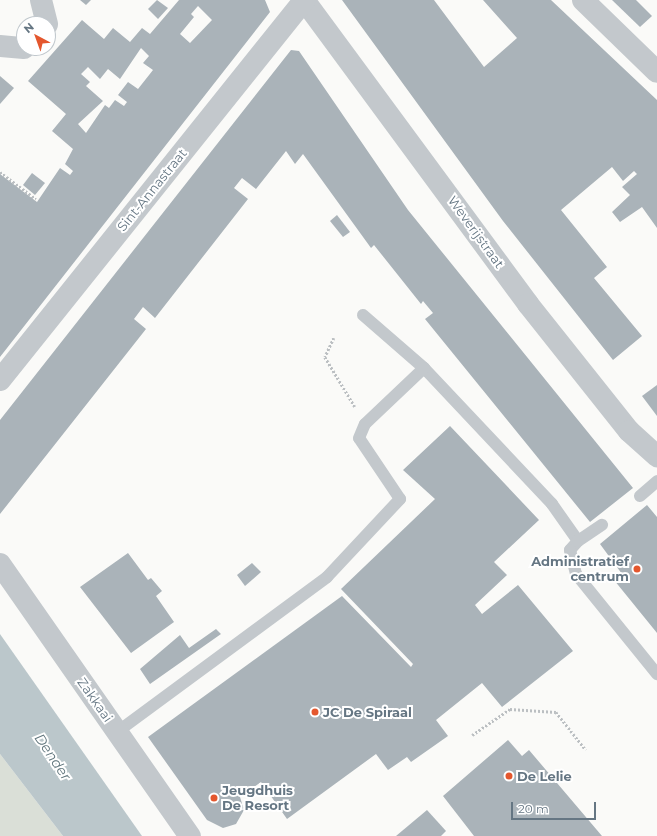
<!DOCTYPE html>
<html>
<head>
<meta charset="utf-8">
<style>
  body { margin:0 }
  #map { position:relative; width:657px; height:836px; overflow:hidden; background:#fafaf8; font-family:Montserrat,sans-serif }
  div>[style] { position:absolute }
  .green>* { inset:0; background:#dadfd7 }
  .water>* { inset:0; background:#bbc7cb }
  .building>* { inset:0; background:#aab3b9 }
  .path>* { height:2.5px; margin-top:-1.25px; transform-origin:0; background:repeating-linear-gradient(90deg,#bbbfc2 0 2px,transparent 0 4px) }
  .service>* { height:12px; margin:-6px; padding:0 6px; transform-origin:6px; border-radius:6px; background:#c3c8cc }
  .minor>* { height:22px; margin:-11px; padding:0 11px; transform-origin:11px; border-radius:11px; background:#c3c8cc }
  .dots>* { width:11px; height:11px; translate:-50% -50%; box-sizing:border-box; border:2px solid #fff; border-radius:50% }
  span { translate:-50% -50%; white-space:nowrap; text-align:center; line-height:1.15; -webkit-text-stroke:4px #fff; paint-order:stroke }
  .street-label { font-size:13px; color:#657683 }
  .poi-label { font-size:13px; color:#657683; font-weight:700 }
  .right { translate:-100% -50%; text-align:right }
  .left { translate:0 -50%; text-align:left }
  .water-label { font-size:14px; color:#60757c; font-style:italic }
  .north { position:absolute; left:16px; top:16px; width:40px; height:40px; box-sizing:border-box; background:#fff; border:1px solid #c1c8cd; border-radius:50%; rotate:319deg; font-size:11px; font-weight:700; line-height:16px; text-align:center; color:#657683 }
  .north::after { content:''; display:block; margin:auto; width:14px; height:18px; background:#e4572e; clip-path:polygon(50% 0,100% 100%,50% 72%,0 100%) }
  .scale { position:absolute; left:511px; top:802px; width:85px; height:18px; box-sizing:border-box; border:2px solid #657683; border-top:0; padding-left:5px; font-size:12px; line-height:14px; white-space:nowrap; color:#657683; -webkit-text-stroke:3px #fff; paint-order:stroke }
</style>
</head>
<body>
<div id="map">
  <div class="green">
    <div style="clip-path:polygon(0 754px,63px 836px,0 836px)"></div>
  </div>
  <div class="water">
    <div style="clip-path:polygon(0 634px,142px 836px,63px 836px,0 754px)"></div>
  </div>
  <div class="building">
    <div style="clip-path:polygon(80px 0,91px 0,86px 5px)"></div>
    <div style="clip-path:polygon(157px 0,168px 8px,158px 19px,148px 9px)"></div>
    <div style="clip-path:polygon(evenodd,179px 0,265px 0,270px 12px,0 357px,0 174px,37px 202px,60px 168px,70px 175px,73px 171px,65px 164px,73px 149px,52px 131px,66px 114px,28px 81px,82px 20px,104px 39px,113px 28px,130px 42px,142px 28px,150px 34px,179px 0,198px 6px,212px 20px,190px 43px,180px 34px,194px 17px,191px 14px,198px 6px,179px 0,141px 48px,149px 56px,143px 63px,153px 70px,138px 89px,128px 82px,118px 95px,127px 102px,124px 106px,115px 100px,109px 108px,105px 105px,86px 133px,78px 124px,103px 101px,86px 86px,90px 82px,81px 74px,88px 67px,100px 79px,108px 69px,120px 79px,141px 48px)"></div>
    <div style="clip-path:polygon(342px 0,434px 0,484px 67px,517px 38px,483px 0,551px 0,657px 100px,657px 228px,642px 207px,620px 222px,612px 212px,630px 195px,622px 187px,637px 174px,634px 171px,623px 181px,612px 167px,561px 210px,607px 267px,594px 278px,642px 336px,613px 360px,503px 221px)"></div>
    <div style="clip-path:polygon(612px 0,636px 0,652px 16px,640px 27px)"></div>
    <div style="clip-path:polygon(291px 50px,299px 51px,408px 210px,633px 488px,590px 522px,425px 319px,433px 313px,423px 301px,421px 304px,374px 245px,371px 248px,303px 154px,295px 164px,286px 151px,256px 189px,242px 178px,234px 188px,248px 199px,155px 318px,143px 307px,134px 319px,146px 329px,0 514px,0 420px)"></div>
    <div style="clip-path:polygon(0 76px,14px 88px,0 104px)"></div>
    <div style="clip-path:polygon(32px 173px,45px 183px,35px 195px,23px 185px)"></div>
    <div style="clip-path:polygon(337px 215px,350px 232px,343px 237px,330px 221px)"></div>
    <div style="clip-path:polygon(657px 385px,657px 416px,642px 396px)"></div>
    <div style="clip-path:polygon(450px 426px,539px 520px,494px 562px,507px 575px,475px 605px,482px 614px,518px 585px,573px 651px,502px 707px,482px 683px,436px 720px,448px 736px,411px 762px,407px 757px,388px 770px,376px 754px,287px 819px,261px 782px,240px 797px,244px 810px,236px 824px,223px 828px,207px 820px,148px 737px,342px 596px,411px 667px,413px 664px,341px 589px,435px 499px,403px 470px)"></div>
    <div style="clip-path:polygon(647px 505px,657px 517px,657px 633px,614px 580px,622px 574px,600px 544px)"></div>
    <div style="clip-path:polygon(128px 553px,148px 580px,151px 578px,162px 591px,156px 596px,174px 622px,131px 653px,80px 587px)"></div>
    <div style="clip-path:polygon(252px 563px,261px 572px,245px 586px,237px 575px)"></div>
    <div style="clip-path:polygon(216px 629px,221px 634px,150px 684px,140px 669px,180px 635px,189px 648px)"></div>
    <div style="clip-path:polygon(508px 740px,522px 756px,529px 750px,602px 836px,474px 836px,443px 796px)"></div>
    <div style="clip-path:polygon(427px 810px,446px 831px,441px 836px,396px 836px)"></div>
  </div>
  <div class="path">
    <div style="left:0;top:172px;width:45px;rotate:36.9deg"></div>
    <div style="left:334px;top:338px;width:21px;rotate:115deg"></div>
    <div style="left:325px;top:357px;width:58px;rotate:59deg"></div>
    <div style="left:472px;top:735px;width:46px;rotate:-34.4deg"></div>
    <div style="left:510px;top:709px;width:46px;rotate:3.7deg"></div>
    <div style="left:556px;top:712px;width:48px;rotate:51.7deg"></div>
  </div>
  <div class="service">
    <div style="left:363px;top:315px;width:81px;rotate:41deg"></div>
    <div style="left:424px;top:368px;width:187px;rotate:46.7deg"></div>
    <div style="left:552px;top:504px;width:45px;rotate:54.9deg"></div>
    <div style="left:578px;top:541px;width:12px;rotate:132deg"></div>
    <div style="left:570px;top:550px;width:25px;rotate:76deg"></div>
    <div style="left:576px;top:574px;width:129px;rotate:51deg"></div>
    <div style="left:640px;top:496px;width:23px;rotate:-41deg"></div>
    <div style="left:578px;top:541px;width:29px;rotate:-34deg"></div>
    <div style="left:117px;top:732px;width:261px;rotate:-36.4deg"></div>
    <div style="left:327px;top:577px;width:107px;rotate:-46.9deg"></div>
    <div style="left:400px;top:499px;width:73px;rotate:-123.9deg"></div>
    <div style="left:359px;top:438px;width:15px;rotate:-67deg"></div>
    <div style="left:365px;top:424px;width:81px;rotate:-43.5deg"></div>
  </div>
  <div class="minor">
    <div style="left:41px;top:0;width:25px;rotate:76deg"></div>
    <div style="left:304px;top:0;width:378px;rotate:53.6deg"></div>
    <div style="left:528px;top:304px;width:162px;rotate:51.5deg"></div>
    <div style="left:629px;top:431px;width:38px;rotate:42deg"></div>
    <div style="left:583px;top:0;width:103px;rotate:44.2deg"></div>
    <div style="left:0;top:46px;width:24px;rotate:5deg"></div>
    <div style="left:0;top:380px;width:487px;rotate:-51.3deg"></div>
    <div style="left:0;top:564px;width:332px;rotate:55.1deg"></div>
  </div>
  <div class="dots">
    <div style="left:637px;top:569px;background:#e4572e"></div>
    <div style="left:315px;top:712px;background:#e4572e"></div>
    <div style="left:509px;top:776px;background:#e4572e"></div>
    <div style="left:214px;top:798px;background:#e4572e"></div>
  </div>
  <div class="street-label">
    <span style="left:152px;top:190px;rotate:-51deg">Sint-Annastraat</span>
    <span style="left:476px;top:232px;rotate:54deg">Weverijstraat</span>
    <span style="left:95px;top:700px;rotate:55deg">Zakkaai</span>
  </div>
  <div class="poi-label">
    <span class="right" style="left:629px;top:569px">Administratief<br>centrum</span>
    <span class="left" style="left:323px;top:712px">JC De Spiraal</span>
    <span class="left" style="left:517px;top:776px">De Lelie</span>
    <span class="left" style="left:222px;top:798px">Jeugdhuis<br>De Resort</span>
  </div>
  <div class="water-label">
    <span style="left:53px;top:757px;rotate:56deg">Dender</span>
  </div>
  <div class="north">N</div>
  <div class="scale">20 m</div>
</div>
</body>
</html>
